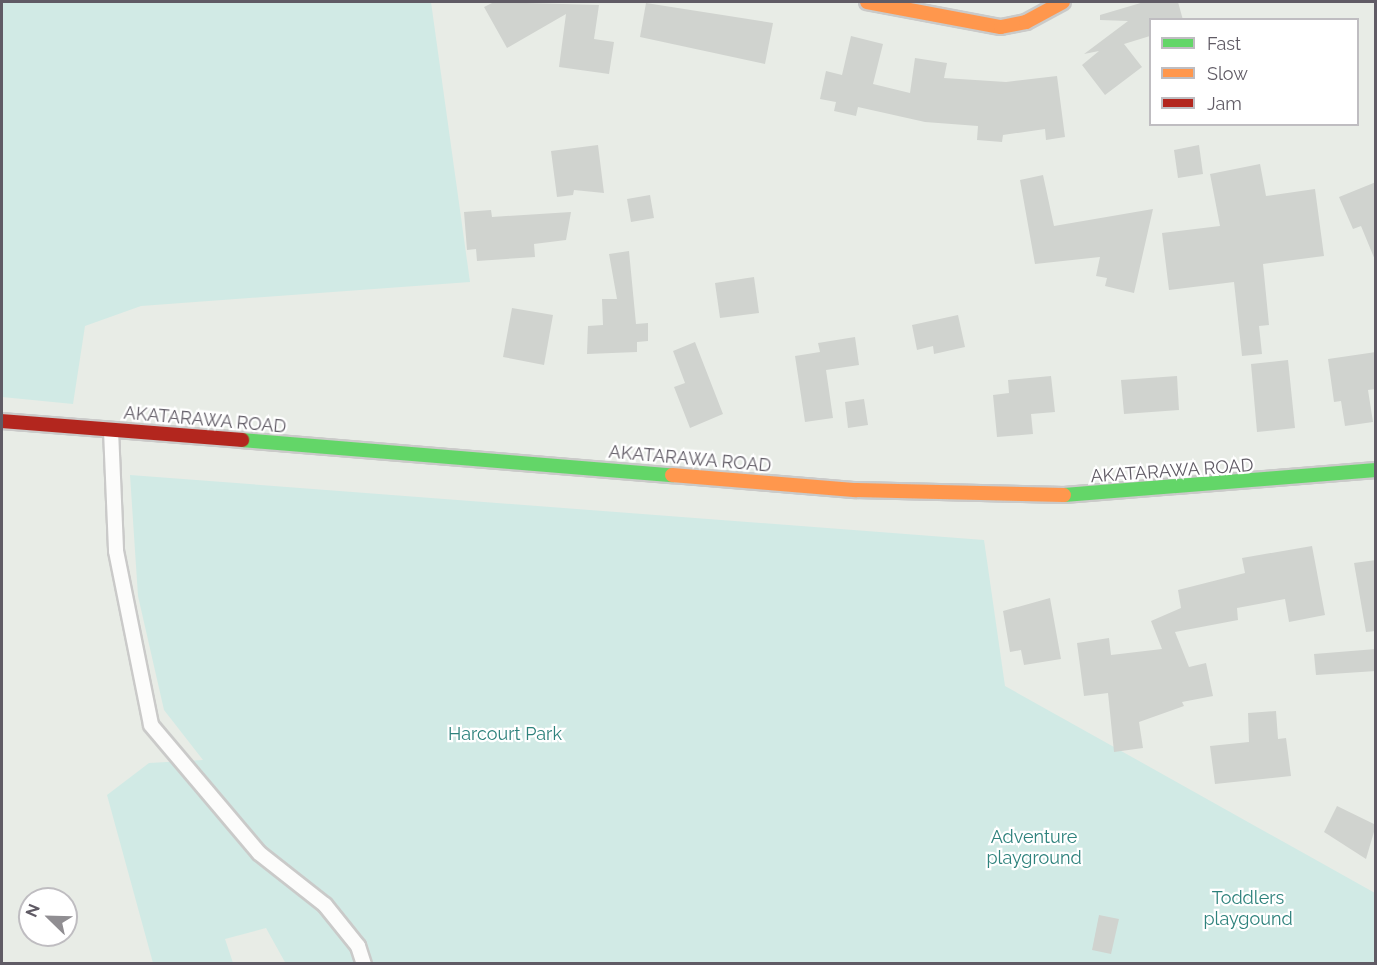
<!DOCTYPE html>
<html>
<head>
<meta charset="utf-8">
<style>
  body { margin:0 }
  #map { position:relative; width:1377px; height:965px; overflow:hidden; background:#e8ece6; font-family:Raleway,sans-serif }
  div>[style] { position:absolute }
  .green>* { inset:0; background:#d1eae5 }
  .building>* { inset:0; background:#d0d3cf }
  .roads { filter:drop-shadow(2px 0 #cacac9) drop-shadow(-2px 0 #cacac9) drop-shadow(0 2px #cacac9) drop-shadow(0 -2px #cacac9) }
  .lane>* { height:14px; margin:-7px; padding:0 7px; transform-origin:7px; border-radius:7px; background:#fcfcfb }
  .fast>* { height:14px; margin:-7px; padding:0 7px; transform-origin:7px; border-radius:7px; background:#63d668 }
  .slow>* { height:14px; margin:-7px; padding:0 7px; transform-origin:7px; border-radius:7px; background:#ff974d }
  .jam>* { height:14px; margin:-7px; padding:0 7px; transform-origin:7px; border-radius:7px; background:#b3261e }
  span { translate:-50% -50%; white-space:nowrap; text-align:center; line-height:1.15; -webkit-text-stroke:4.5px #fff; paint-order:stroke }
  .street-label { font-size:18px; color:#605b65 }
  .park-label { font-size:18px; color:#2e827c }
  .frame { position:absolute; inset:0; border:3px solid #605b65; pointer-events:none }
  .legend { position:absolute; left:1149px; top:18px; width:210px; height:108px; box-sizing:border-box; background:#fff; border:2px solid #bfbdc1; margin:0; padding:8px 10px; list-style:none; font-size:18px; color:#605b65 }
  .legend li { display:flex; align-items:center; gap:12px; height:30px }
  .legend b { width:30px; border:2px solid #bfbdc1 }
  .north { position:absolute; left:18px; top:887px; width:60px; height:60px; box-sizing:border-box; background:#fff; border:2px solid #bfbdc1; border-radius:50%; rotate:293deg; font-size:16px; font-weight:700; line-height:24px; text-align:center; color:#605b65 }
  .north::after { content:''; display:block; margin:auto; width:21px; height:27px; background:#908e92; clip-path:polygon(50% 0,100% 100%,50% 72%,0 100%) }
</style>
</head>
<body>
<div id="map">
  <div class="green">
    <div style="clip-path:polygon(2px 2px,431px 2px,470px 282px,141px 306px,85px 326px,73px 404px,2px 397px)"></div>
    <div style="clip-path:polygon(130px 475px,984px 540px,1005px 686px,1375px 893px,1375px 963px,286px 964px,266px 928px,225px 939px,233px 963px,153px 963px,107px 795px,149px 763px,203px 760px,164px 710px,138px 596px)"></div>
  </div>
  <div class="building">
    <div style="clip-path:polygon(494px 2px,599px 5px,594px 39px,614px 42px,609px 74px,559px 67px,566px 14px,507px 48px,484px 7px)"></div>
    <div style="clip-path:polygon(1144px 2px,1178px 2px,1183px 20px,1150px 20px,1150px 36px,1124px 44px,1142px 67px,1105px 95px,1082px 65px,1099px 51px,1084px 54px,1128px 21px,1100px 20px,1100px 15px)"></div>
    <div style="clip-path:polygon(646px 3px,773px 23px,765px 64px,640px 37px)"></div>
    <div style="clip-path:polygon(851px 36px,883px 44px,873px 84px,910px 93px,915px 58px,947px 63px,944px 78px,1006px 82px,1057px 76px,1065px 137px,1046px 140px,1045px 129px,1003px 135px,1002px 142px,977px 140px,978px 126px,925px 122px,858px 107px,856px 116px,834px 111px,836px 102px,820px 99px,826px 71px,842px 75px)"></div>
    <div style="clip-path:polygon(598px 145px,604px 193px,574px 190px,573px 195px,557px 197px,551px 151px)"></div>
    <div style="clip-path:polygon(1199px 145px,1203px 174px,1178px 178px,1174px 150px)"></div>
    <div style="clip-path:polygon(1260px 164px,1266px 196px,1315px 189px,1324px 256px,1263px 264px,1269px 325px,1259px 326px,1262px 354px,1242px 356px,1234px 282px,1169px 290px,1162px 233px,1220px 226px,1210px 174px)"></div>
    <div style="clip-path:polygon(1043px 175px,1054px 226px,1153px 209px,1134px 293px,1105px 286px,1107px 278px,1096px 276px,1100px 257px,1035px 264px,1020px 180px)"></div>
    <div style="clip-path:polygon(1376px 182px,1376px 260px,1375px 260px,1361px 226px,1353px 229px,1339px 197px)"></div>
    <div style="clip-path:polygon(650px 195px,654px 218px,631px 222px,627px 199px)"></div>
    <div style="clip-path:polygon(491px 210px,492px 217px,571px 212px,566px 240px,534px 244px,535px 257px,477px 261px,476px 249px,467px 250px,464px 212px)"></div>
    <div style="clip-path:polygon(629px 251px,636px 324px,648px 323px,648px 341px,637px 342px,637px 352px,587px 354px,588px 326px,603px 325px,602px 299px,617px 299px,609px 254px)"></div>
    <div style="clip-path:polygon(754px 277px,759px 313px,720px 318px,715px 283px)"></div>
    <div style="clip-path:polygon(512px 308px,553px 315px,544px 365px,503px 357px)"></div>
    <div style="clip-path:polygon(958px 315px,965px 347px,934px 354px,933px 346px,917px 350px,912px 325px)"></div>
    <div style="clip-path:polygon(855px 337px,859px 365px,826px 370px,833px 418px,805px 422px,795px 356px,820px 352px,818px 343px)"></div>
    <div style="clip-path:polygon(695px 342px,723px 414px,690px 428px,674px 387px,685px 383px,673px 351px)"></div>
    <div style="clip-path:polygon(1376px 352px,1376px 389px,1368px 390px,1373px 422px,1345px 426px,1341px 401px,1334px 402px,1328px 359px)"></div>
    <div style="clip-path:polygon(1288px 360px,1295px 428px,1257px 432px,1251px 364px)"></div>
    <div style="clip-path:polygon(1051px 376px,1055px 412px,1031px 414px,1033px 434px,997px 437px,993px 395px,1009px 393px,1008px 380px)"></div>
    <div style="clip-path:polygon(1177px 376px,1179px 410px,1124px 414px,1121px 380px)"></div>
    <div style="clip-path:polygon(864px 399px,868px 425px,848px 428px,845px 402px)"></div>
    <div style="clip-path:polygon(1312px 546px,1325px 615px,1289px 622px,1285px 599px,1237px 608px,1238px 620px,1175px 632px,1189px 667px,1206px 663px,1213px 696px,1182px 702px,1184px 706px,1139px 722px,1143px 748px,1114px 752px,1108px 693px,1084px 696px,1077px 643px,1109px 638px,1111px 655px,1162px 649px,1151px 621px,1181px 608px,1178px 590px,1245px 573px,1242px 558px)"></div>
    <div style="clip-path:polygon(1376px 560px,1376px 631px,1366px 632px,1354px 563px)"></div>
    <div style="clip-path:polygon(1050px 598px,1061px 659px,1024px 665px,1021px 650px,1010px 652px,1003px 611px)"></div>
    <div style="clip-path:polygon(1376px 649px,1376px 671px,1316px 675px,1314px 654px)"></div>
    <div style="clip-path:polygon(1276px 711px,1278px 739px,1286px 738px,1291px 776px,1215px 784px,1210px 746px,1249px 742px,1248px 713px)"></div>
    <div style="clip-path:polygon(1337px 806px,1376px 825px,1366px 859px,1324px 832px)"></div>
    <div style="clip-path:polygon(1099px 915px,1119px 919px,1111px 954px,1092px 950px)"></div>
  </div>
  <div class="roads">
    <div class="lane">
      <div style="left:111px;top:430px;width:121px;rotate:87.6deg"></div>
      <div style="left:116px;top:551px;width:177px;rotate:78.6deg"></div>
      <div style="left:151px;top:725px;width:167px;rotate:49.8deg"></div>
      <div style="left:259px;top:853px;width:84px;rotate:38.2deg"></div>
      <div style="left:325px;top:905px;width:53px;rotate:51.2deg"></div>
      <div style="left:358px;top:946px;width:19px;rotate:72deg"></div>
    </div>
    <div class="fast">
      <div style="left:242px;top:440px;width:431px;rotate:4.7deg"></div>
      <div style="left:1064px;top:495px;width:313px;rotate:-4.6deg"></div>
    </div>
    <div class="slow">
      <div style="left:867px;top:2px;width:136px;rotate:10.6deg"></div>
      <div style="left:1001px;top:27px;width:25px;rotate:-11deg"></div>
      <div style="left:1026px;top:22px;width:42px;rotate:-28.4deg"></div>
      <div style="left:672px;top:475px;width:185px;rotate:4.7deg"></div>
      <div style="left:856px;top:490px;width:208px;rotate:1.4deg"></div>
    </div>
    <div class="jam">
      <div style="left:2px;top:421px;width:241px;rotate:4.5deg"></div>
    </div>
  </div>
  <div class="street-label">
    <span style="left:205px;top:420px;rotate:5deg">AKATARAWA ROAD</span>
    <span style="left:690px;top:459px;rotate:5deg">AKATARAWA ROAD</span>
    <span style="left:1172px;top:471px;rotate:-4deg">AKATARAWA ROAD</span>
  </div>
  <div class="park-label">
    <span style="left:505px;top:734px">Harcourt Park</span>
    <span style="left:1034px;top:848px">Adventure<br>playground</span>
    <span style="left:1248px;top:909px">Toddlers<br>playgound</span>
  </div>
  <div class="frame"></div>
  <ul class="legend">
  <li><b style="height:8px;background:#63d668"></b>Fast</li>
  <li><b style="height:8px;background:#ff974d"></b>Slow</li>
  <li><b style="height:8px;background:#b3261e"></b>Jam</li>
  </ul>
  <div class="north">N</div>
</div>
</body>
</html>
